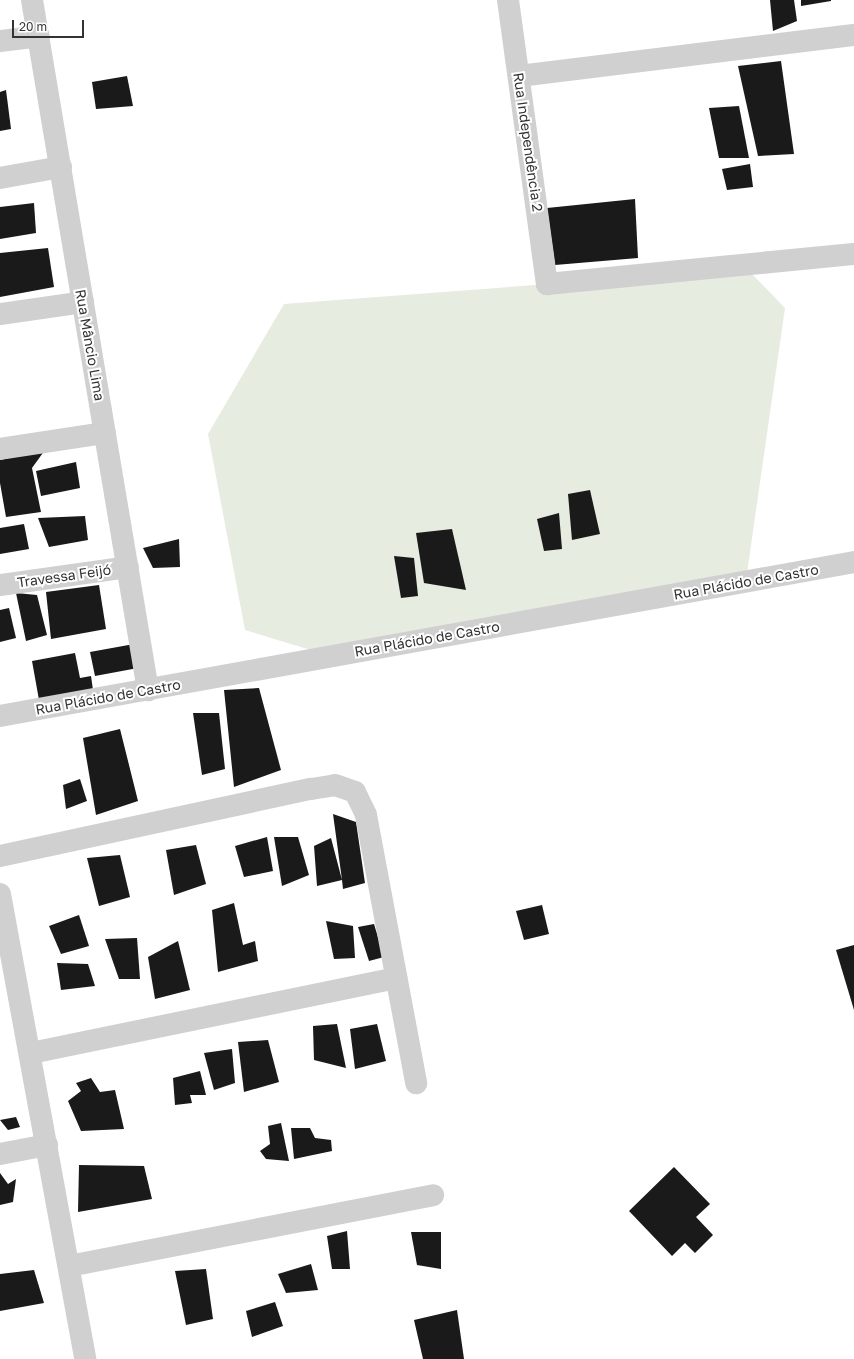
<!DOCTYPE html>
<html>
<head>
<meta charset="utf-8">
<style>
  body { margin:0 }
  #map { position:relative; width:854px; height:1359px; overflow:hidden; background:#fff; font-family:"Golos Text",sans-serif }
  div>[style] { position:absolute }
  .green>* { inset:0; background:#e6ecdf }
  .building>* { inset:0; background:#1a1a1a }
  .minor>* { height:22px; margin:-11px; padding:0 11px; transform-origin:11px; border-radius:11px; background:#d0d0d0 }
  span { translate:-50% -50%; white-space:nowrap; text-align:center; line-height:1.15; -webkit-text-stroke:4px #fff; paint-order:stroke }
  .street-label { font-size:14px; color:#333 }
  .scale { position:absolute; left:12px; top:20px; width:72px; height:18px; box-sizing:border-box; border:2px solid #333; border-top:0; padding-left:5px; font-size:12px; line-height:14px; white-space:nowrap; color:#333; -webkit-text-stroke:3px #fff; paint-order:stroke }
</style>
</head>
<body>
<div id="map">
  <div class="green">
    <div style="clip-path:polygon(752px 274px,785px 308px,747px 573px,327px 655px,245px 630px,208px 434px,284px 304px,614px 279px)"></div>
  </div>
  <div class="building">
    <div style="clip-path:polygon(770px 0,794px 0,797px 21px,773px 31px)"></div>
    <div style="clip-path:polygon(801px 0,831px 0,831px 1px,801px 6px)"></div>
    <div style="clip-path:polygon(781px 61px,794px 154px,758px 156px,738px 66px)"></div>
    <div style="clip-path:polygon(127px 76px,133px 106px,96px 109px,92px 82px)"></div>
    <div style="clip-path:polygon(6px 90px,11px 129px,0 131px,0 92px)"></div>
    <div style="clip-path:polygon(739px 106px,749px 158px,719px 158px,709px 108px)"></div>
    <div style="clip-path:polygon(750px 164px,753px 187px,727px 190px,722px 169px)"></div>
    <div style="clip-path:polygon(635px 199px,638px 258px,555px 265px,547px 208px)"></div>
    <div style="clip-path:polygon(34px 203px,36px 233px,0 239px,0 207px)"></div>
    <div style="clip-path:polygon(48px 248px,54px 287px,0 297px,0 253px)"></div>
    <div style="clip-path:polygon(45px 450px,32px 468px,41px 512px,6px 517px,0 483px,0 460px)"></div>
    <div style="clip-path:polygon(76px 462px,80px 488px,41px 496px,36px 471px)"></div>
    <div style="clip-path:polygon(590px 490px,600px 534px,572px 540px,568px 494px)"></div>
    <div style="clip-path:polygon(559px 513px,562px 549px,544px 551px,537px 519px)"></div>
    <div style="clip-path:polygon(85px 516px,88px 540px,49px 547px,38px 518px)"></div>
    <div style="clip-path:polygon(24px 524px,29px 549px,0 554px,0 528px)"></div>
    <div style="clip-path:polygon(452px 529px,466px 590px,424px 583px,416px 533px)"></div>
    <div style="clip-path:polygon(179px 539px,180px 567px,153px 568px,143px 548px)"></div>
    <div style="clip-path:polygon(394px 556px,414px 558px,418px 596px,401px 598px)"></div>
    <div style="clip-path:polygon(99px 585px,106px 629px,51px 639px,46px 592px)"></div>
    <div style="clip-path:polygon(16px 593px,37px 595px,47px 635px,26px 641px)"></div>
    <div style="clip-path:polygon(9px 608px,16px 638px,0 642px,0 610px)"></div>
    <div style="clip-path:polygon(134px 644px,138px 668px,95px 676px,90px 652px)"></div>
    <div style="clip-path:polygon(75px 653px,80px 678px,91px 676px,93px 690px,39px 700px,32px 661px)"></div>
    <div style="clip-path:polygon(259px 688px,281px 770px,234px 787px,224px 690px)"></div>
    <div style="clip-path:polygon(193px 713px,219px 713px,225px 769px,202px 775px)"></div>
    <div style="clip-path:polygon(120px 729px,138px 801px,96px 815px,83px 738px)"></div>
    <div style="clip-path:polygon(80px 779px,87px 801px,66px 809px,63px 785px)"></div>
    <div style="clip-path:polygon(333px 814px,356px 822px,365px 883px,343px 889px,342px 880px,317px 886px,314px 846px,331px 838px,342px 880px)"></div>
    <div style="clip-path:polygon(267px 837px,273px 871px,244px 877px,235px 846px)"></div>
    <div style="clip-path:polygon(274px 837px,298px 837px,309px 875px,282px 886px)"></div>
    <div style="clip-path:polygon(196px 845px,206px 884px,174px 895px,166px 850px)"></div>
    <div style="clip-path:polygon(120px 855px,130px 897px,99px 906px,87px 858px)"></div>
    <div style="clip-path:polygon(234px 903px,243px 945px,255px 941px,258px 961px,218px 972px,212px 910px)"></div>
    <div style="clip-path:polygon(542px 905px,549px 934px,524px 940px,516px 911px)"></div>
    <div style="clip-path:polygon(79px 915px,89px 946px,61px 954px,49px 926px)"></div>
    <div style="clip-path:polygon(326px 921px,353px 926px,355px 958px,334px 959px)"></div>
    <div style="clip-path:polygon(374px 924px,384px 957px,369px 961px,358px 927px)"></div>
    <div style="clip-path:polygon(137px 938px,140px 979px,119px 979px,105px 939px)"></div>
    <div style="clip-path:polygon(178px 941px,190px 990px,155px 999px,148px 957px)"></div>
    <div style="clip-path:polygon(854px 945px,854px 1010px,836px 950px)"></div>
    <div style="clip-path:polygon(57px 963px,88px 964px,95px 986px,61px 990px)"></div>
    <div style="clip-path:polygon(337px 1024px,346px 1068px,314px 1060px,313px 1026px)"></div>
    <div style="clip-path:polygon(377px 1024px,386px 1061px,355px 1069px,350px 1029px)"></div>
    <div style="clip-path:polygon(268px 1040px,279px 1082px,244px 1092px,238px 1042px)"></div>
    <div style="clip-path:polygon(232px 1049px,235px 1083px,214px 1090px,204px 1053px)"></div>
    <div style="clip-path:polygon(200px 1071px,206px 1095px,190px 1095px,192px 1103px,175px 1105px,173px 1078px)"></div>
    <div style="clip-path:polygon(91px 1078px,100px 1092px,115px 1090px,124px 1129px,81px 1131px,68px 1101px,81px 1091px,76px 1083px)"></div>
    <div style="clip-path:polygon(16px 1117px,20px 1127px,8px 1130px,0 1120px)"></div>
    <div style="clip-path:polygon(281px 1123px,289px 1161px,266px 1159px,260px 1151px,270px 1144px,268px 1126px)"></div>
    <div style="clip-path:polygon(291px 1128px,310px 1128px,315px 1138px,331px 1140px,332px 1151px,294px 1159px)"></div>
    <div style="clip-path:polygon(79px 1165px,144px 1166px,152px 1199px,78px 1212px)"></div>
    <div style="clip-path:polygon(674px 1167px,710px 1204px,696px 1217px,713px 1235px,695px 1253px,685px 1243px,672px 1256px,629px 1211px)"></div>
    <div style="clip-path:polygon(0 1173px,8px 1184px,16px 1179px,13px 1202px,0 1205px)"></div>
    <div style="clip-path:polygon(347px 1231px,350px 1269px,332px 1269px,327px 1236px)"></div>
    <div style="clip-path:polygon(411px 1232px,441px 1232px,441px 1269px,417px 1265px)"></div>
    <div style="clip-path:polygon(311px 1264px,318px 1290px,286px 1293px,278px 1274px)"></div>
    <div style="clip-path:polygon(206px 1269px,213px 1319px,186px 1325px,175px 1271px)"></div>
    <div style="clip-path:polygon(34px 1270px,44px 1303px,0 1311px,0 1274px)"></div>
    <div style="clip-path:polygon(275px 1302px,283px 1326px,252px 1337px,246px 1311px)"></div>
    <div style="clip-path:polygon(457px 1310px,464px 1359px,423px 1359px,414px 1320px)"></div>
  </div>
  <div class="minor">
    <div style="left:32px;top:0;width:700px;rotate:80.46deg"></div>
    <div style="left:508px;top:0;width:287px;rotate:82.2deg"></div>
    <div style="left:547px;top:284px;width:308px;rotate:-5.6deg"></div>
    <div style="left:0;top:41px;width:39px;rotate:-7deg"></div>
    <div style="left:519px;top:76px;width:337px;rotate:-7deg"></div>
    <div style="left:0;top:178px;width:62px;rotate:-10.2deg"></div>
    <div style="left:0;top:314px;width:84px;rotate:-8.2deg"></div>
    <div style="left:0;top:449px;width:106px;rotate:-8.7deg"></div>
    <div style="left:0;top:585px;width:129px;rotate:-8deg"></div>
    <div style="left:0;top:716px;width:868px;rotate:-10.22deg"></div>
    <div style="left:0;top:856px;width:318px;rotate:-12.2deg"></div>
    <div style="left:311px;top:789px;width:24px;rotate:-9deg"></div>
    <div style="left:335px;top:785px;width:21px;rotate:19deg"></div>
    <div style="left:355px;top:792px;width:25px;rotate:64deg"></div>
    <div style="left:366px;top:815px;width:273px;rotate:79.4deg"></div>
    <div style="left:0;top:894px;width:473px;rotate:79.6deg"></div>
    <div style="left:31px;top:1053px;width:373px;rotate:-11.6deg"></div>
    <div style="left:0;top:1154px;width:48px;rotate:-10.8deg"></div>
    <div style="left:69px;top:1266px;width:371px;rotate:-11deg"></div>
  </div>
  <div class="street-label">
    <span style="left:528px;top:142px;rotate:82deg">Rua Independência 2</span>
    <span style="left:90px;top:345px;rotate:80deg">Rua Mâncio Lima</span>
    <span style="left:64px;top:576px;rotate:-8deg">Travessa Feijó</span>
    <span style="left:746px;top:582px;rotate:-10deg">Rua Plácido de Castro</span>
    <span style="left:427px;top:639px;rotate:-10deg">Rua Plácido de Castro</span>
    <span style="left:108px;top:697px;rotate:-10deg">Rua Plácido de Castro</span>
  </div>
  <div class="scale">20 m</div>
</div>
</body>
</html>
